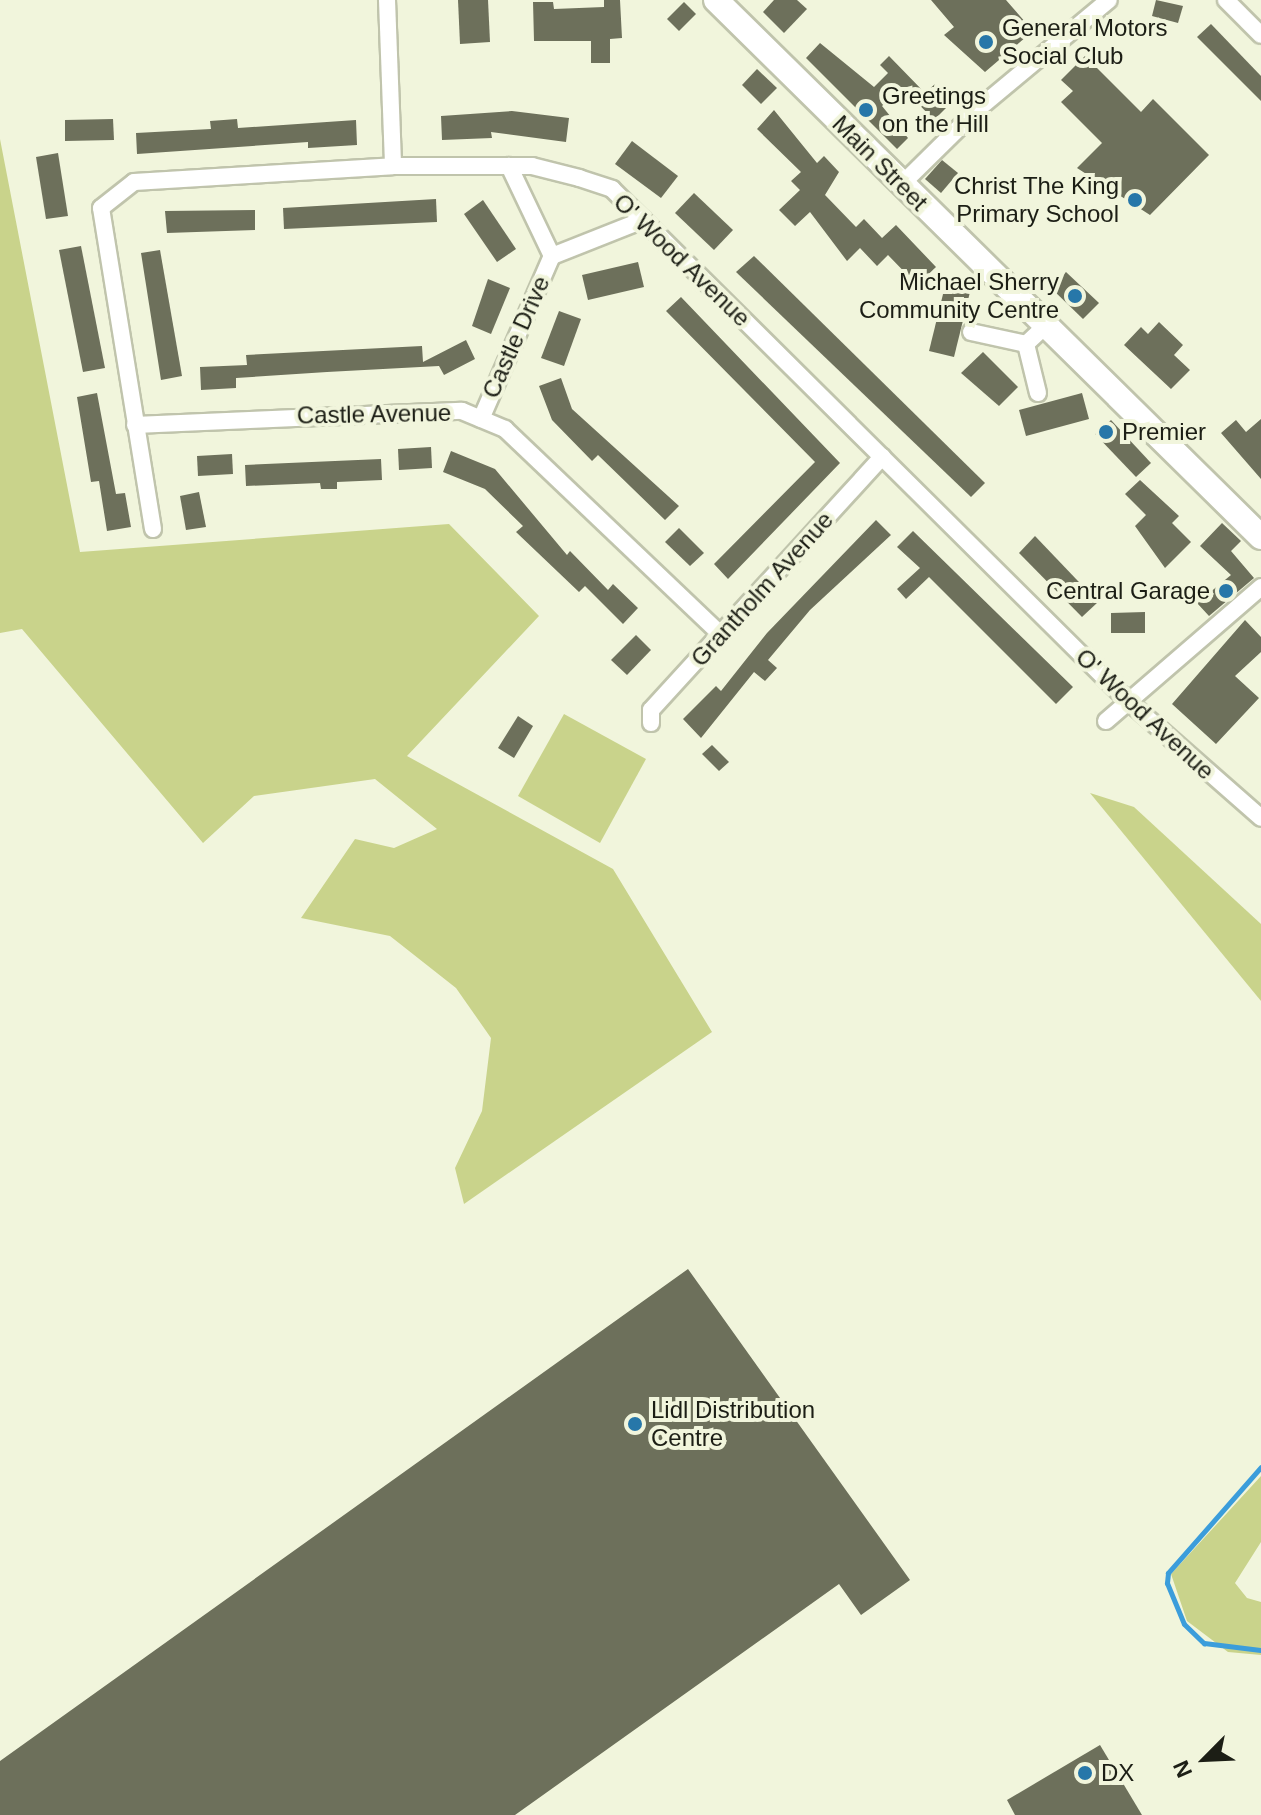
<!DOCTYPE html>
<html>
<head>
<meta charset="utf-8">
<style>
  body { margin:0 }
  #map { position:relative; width:1261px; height:1815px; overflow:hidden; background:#f1f5dc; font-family:Helvetica,sans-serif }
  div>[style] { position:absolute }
  .green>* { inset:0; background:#c9d38b }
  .stream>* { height:5px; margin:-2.5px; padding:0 2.5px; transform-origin:2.5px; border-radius:2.5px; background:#3b9ddb }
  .building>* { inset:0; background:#6d705b }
  .roads { filter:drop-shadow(2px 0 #c0c4ac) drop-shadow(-2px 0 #c0c4ac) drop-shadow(0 2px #c0c4ac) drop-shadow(0 -2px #c0c4ac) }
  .minor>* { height:16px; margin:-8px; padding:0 8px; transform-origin:8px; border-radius:8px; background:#fff }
  .primary>* { height:24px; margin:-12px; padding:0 12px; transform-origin:12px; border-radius:12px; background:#fff }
  .dots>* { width:22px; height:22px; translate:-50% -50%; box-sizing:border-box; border:4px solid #f1f5dc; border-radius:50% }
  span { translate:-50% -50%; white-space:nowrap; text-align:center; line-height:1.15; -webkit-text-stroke:8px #f1f5dc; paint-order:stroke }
  .poi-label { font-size:24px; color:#1c1e15 }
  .left { translate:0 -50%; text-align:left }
  .right { translate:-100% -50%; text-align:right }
  .street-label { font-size:24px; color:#1c1e15 }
  .north { position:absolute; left:1165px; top:1719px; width:80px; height:80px; -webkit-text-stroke:6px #f1f5dc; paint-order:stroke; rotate:246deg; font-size:22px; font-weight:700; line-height:32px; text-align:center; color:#1c1e15 }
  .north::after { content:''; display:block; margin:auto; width:28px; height:36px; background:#1c1e15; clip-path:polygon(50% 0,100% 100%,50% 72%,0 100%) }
</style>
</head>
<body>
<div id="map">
  <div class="green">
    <div style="clip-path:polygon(0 139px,80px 552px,449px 524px,539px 616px,407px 756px,613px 869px,712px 1032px,464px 1204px,455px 1168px,482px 1111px,491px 1038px,456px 988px,390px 936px,301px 918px,355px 839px,394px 848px,437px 829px,375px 779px,254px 796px,203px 843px,22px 629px,0 633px)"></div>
    <div style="clip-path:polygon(564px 714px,646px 759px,600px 843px,518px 796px)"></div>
    <div style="clip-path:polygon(1090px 793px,1134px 807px,1261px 924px,1261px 1001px)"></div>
    <div style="clip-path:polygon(1261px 1476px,1261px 1542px,1235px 1583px,1247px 1598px,1261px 1602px,1261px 1655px,1228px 1652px,1187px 1621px,1171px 1574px)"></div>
  </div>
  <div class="stream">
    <div style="left:1261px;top:1467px;width:141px;rotate:131.3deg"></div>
    <div style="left:1168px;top:1573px;width:10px;rotate:96deg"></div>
    <div style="left:1167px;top:1583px;width:44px;rotate:67.5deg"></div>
    <div style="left:1184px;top:1624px;width:28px;rotate:44deg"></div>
    <div style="left:1204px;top:1643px;width:57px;rotate:7deg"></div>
  </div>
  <div class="building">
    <div style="clip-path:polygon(458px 0,488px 0,490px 42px,460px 44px)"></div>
    <div style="clip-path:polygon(604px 0,620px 0,622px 38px,610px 39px,610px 63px,591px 63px,591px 41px,534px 41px,533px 2px,553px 2px,554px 9px,604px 7px)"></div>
    <div style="clip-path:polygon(774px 0,797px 0,807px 9px,784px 33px,763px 12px)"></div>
    <div style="clip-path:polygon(931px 0,1006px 0,1033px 31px,985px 72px,944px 35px,954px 27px)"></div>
    <div style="clip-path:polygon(1156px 0,1183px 6px,1178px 23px,1152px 16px)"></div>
    <div style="clip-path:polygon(684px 2px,696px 14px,679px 31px,667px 19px)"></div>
    <div style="clip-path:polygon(1211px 24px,1261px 76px,1261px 101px,1197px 37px)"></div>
    <div style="clip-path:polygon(820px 43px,874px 87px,888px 73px,880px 65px,889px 56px,925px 93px,935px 84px,952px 102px,934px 120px,902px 87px,882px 106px,908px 138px,897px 149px,806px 58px)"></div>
    <div style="clip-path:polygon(1085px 56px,1141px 112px,1153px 99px,1209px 155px,1150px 215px,1077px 168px,1102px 143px,1061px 102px,1073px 91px,1061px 80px)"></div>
    <div style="clip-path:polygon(757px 69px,777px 88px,761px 104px,742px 85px)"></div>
    <div style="clip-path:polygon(774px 110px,817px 163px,824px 156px,839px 172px,825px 195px,856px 227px,864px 219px,882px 238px,896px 225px,936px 267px,917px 285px,888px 255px,877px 266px,860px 248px,847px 261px,810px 212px,795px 226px,779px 210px,800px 190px,791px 181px,801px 172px,757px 129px)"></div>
    <div style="clip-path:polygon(512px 111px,569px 118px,566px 142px,491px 132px,492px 138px,442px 140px,441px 116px)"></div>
    <div style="clip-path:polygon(113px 119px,114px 140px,65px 141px,65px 120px)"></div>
    <div style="clip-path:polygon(237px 119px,238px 128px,356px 120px,357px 145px,308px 148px,308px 142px,137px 154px,136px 133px,211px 129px,210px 121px)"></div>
    <div style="clip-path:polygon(632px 141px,678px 176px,661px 198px,615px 164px)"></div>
    <div style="clip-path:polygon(58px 153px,68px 216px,46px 219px,36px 157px)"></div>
    <div style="clip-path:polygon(942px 160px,958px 173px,941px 193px,925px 179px)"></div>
    <div style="clip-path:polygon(694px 193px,733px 230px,714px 250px,675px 213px)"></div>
    <div style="clip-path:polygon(436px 199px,437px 222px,284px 229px,283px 208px)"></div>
    <div style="clip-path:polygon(483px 200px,516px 249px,497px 262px,464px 214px)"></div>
    <div style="clip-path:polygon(255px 210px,255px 230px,167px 233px,165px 211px)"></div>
    <div style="clip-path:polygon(81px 246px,105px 368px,83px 372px,59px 250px)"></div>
    <div style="clip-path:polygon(160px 250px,182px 376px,161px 380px,141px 253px)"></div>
    <div style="clip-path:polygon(754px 256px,985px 483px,971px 497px,736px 272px)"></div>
    <div style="clip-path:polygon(638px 262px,644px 287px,588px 300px,582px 275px)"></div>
    <div style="clip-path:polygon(1066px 272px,1099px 303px,1083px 319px,1051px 288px)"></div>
    <div style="clip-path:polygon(488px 279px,510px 288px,491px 334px,472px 326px)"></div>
    <div style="clip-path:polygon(945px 286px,970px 292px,954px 357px,929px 351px)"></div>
    <div style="clip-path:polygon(681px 297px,840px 463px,728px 579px,714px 564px,815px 462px,666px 311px)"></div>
    <div style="clip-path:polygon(559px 311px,581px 319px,564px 366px,541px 358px)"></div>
    <div style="clip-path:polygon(1159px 322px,1183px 345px,1174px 355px,1190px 370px,1171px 389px,1124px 345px,1141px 327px,1148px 334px)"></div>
    <div style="clip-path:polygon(466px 340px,475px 359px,444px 375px,439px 366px,327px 372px,236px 378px,236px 388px,201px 390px,200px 367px,247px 365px,246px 355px,422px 346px,423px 362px)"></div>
    <div style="clip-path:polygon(983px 352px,1018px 387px,999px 406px,961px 373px)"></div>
    <div style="clip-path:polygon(561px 378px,572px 409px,679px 506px,665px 520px,598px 455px,592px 461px,552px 420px,539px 386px)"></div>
    <div style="clip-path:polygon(97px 393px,116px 494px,125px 493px,131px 527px,107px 531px,99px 481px,91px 482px,77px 397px)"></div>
    <div style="clip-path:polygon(1082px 393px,1089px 419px,1026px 436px,1019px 410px)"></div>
    <div style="clip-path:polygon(1261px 419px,1261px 479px,1221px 433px,1236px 420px,1246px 432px)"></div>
    <div style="clip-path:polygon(1111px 420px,1151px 463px,1136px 477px,1095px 434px)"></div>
    <div style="clip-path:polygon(431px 447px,432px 468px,399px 470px,398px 449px)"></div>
    <div style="clip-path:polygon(451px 451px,495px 469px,567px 555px,570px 551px,608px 590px,613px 584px,638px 608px,623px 624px,585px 586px,579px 592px,516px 532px,523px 526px,485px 489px,443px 472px)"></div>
    <div style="clip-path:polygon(232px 454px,233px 474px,198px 476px,197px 456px)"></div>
    <div style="clip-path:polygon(381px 459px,382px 480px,337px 482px,337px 489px,321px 489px,320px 483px,246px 486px,245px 465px)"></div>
    <div style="clip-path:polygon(1140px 480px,1179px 516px,1172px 523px,1191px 542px,1165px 568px,1135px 526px,1146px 515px,1125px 494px)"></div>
    <div style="clip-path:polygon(199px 492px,206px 527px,186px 530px,180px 496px)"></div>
    <div style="clip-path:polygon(876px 520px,891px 535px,810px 610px,768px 660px,777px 668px,765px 681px,754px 672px,701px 738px,683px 719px,716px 686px,721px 691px,767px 633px)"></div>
    <div style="clip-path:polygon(1222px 523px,1241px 541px,1231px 551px,1254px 578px,1209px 616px,1197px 603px,1231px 575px,1200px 546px)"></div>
    <div style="clip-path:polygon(679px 528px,704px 553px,690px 566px,665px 542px)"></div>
    <div style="clip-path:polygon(913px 531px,1073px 687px,1056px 704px,929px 577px,906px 599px,897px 589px,920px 568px,897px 547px)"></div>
    <div style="clip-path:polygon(1035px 536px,1098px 602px,1082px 617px,1019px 553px)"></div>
    <div style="clip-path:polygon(1145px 612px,1145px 633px,1111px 633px,1111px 613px)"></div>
    <div style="clip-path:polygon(1245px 620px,1261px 637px,1261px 652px,1235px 676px,1259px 698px,1216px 744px,1172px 704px)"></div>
    <div style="clip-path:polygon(636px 635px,651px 650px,627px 675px,611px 660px)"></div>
    <div style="clip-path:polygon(518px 716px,533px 726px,514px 758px,498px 748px)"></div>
    <div style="clip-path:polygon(712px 745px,729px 762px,719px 771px,702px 754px)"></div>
    <div style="clip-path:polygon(688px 1269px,910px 1580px,861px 1615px,839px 1584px,515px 1815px,0 1815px,0 1761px)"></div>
    <div style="clip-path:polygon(1100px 1745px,1142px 1815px,1015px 1815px,1007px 1800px)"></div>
  </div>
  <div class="roads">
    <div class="minor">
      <div style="left:387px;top:0;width:166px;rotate:87.9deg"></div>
      <div style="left:1226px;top:0;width:49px;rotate:45deg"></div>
      <div style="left:902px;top:184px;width:107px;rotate:-44.6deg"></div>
      <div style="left:978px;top:109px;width:170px;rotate:-39.8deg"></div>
      <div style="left:552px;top:256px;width:98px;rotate:-21.6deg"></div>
      <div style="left:971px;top:332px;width:56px;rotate:12.3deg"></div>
      <div style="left:1038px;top:393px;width:50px;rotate:-103.8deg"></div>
      <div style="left:1026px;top:344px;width:26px;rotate:-43deg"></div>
      <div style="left:481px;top:419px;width:178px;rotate:-66.5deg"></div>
      <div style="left:552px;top:256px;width:100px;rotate:-115.5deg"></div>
      <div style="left:135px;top:425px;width:327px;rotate:-2.5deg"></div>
      <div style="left:462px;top:411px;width:47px;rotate:22.7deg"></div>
      <div style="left:505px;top:429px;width:298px;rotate:43.6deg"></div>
      <div style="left:153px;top:529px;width:325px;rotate:-99.2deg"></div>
      <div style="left:101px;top:208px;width:42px;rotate:-38.2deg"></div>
      <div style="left:134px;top:182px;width:259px;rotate:-3.5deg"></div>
      <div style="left:393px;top:166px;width:139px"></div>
      <div style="left:532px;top:166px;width:49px;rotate:14.3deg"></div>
      <div style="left:579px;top:178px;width:35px;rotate:18deg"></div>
      <div style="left:612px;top:189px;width:727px;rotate:44.78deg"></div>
      <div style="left:1128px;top:701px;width:177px;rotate:41.3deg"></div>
      <div style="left:1106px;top:721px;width:205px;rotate:-40.8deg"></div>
      <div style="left:651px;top:723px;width:13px;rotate:-90deg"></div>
      <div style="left:651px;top:710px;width:343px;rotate:-47.6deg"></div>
    </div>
    <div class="primary">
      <div style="left:716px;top:0;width:765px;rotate:44.58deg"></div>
    </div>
  </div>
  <div class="dots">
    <div style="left:986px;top:42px;background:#2777a9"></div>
    <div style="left:866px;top:110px;background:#2777a9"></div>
    <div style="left:1135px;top:200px;background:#2777a9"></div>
    <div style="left:1075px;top:296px;background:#2777a9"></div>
    <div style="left:1106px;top:432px;background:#2777a9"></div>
    <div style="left:1226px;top:591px;background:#2777a9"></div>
    <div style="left:635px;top:1424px;background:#2777a9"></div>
    <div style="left:1085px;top:1773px;background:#2777a9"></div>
  </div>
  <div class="poi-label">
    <span class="left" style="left:1002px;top:42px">General Motors<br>Social Club</span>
    <span class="left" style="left:882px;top:110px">Greetings<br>on the Hill</span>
    <span class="right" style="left:1119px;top:200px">Christ The King<br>Primary School</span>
    <span class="right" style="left:1059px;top:296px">Michael Sherry<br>Community Centre</span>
    <span class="left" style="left:1122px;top:432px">Premier</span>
    <span class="right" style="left:1210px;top:591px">Central Garage</span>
    <span class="left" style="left:651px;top:1424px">Lidl Distribution<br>Centre</span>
    <span class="left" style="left:1101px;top:1773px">DX</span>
  </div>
  <div class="street-label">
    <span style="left:880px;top:163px;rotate:45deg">Main Street</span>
    <span style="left:682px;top:260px;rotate:44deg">O' Wood Avenue</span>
    <span style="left:516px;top:337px;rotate:-66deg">Castle Drive</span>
    <span style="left:374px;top:414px;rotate:-1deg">Castle Avenue</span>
    <span style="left:762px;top:589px;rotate:-48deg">Grantholm Avenue</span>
    <span style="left:1145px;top:714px;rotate:43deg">O' Wood Avenue</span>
  </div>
  <div class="north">N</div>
</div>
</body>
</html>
